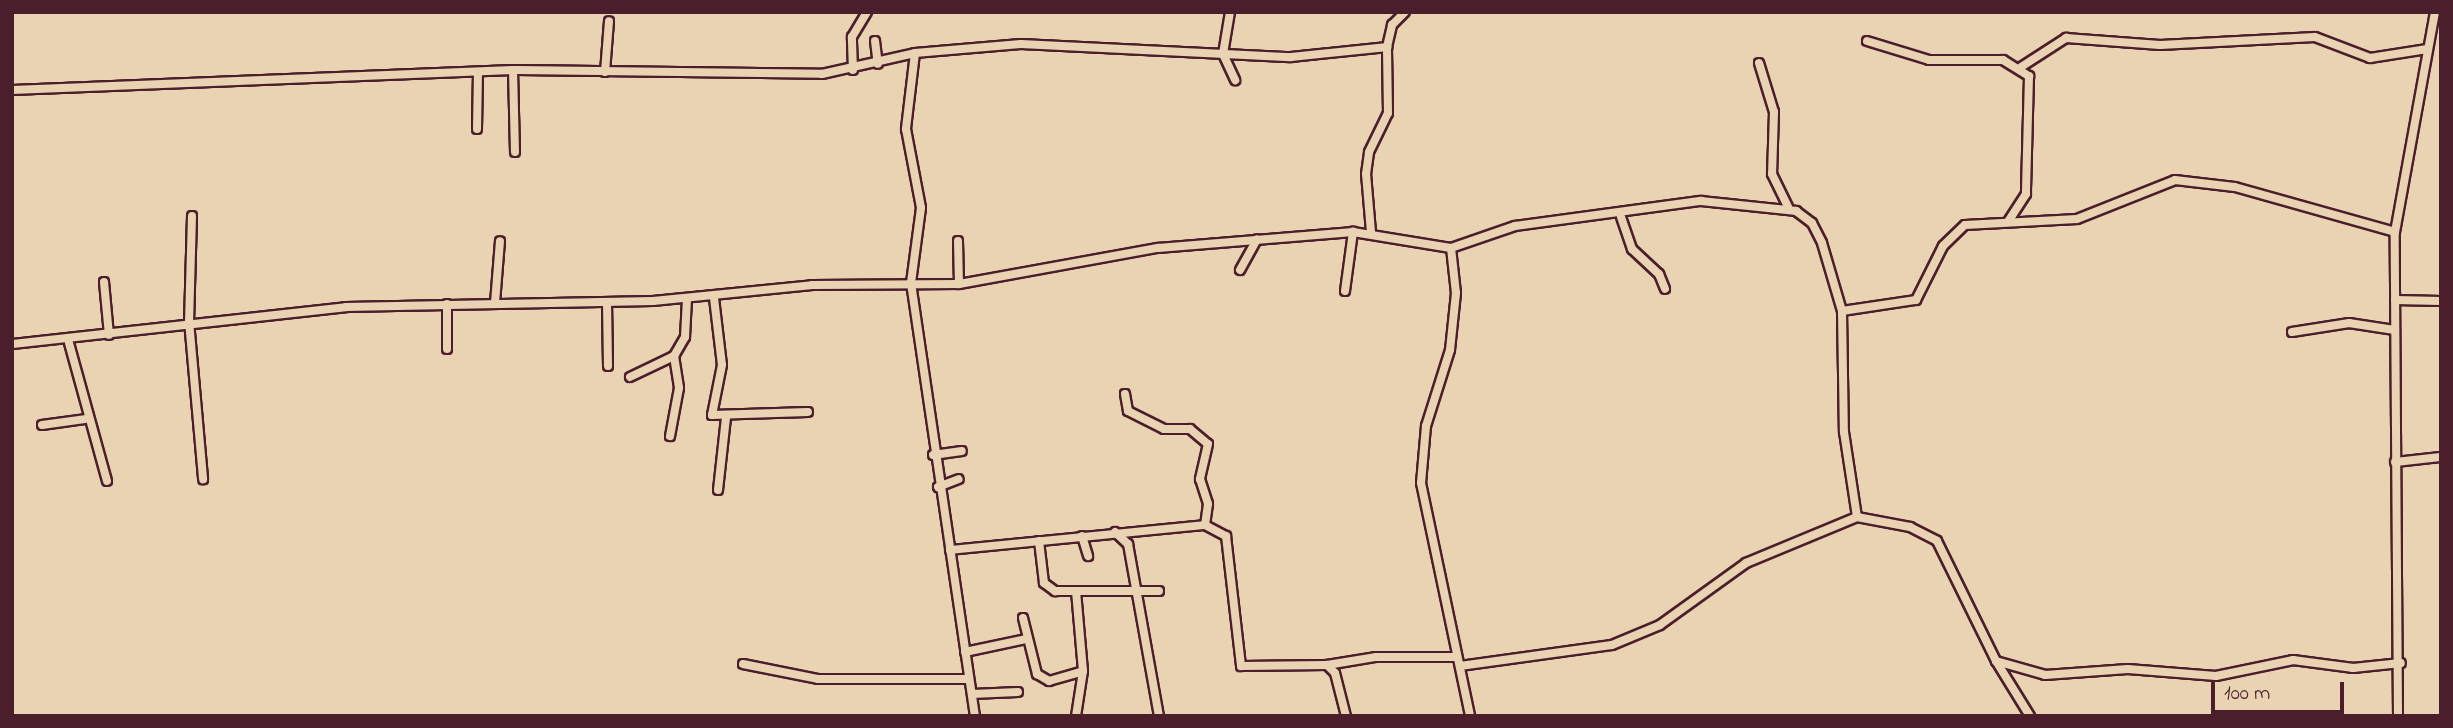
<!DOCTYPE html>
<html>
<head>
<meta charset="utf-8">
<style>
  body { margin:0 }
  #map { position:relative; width:2453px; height:728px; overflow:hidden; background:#e9d3b2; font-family:"Indie Flower",sans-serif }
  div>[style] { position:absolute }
  .roads { filter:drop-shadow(2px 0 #4a1f2b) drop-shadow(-2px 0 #4a1f2b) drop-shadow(0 2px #4a1f2b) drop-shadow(0 -2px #4a1f2b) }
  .street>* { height:8px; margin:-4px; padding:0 4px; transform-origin:4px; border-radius:4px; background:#e9d3b2 }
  span { translate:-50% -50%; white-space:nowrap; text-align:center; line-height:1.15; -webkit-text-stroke:5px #e9d3b2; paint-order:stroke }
  .frame { position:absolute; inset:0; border:14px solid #4a1f2b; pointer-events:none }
  .scale { position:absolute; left:2211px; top:682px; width:133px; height:32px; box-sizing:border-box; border:4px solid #4a1f2b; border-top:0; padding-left:9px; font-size:21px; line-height:24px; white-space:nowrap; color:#4a1f2b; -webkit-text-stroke:5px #e9d3b2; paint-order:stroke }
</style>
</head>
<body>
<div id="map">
  <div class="roads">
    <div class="street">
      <div style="left:1230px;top:12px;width:43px;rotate:99.5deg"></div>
      <div style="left:1223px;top:54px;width:29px;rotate:65deg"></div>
      <div style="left:875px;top:41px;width:23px;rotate:83deg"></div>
      <div style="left:1867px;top:41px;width:65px;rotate:17deg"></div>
      <div style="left:1929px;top:60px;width:74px"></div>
      <div style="left:2003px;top:60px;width:31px;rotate:32deg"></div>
      <div style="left:2029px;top:76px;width:118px;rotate:91.5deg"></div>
      <div style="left:2026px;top:194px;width:31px;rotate:123deg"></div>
      <div style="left:915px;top:53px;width:77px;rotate:96.8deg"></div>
      <div style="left:906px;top:129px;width:80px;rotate:79.2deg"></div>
      <div style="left:921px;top:208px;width:76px;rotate:97.6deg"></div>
      <div style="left:911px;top:283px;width:438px;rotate:81.6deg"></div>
      <div style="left:1759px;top:63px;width:51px;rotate:73deg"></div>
      <div style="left:1774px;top:112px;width:62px;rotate:91.8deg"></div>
      <div style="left:1772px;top:174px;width:37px;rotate:64deg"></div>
      <div style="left:2021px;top:67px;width:54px;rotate:-32.8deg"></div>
      <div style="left:2066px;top:38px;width:94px;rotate:4.3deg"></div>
      <div style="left:2160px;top:45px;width:155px;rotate:-3deg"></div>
      <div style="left:2315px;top:37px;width:59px;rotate:20.9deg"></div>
      <div style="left:2370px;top:58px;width:58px;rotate:-9deg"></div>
      <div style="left:513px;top:70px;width:82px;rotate:88.6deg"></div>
      <div style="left:853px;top:70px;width:33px;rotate:-92deg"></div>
      <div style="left:852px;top:37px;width:29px;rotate:-59deg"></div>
      <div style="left:605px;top:72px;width:51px;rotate:-85.5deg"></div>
      <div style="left:12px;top:90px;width:501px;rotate:-2.29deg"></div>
      <div style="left:513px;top:70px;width:309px;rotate:0.7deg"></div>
      <div style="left:822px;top:74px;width:95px;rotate:-12.7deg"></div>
      <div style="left:915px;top:53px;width:106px;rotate:-4.9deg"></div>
      <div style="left:1021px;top:44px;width:270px;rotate:2.8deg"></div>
      <div style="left:1291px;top:57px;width:97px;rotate:-5.9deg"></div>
      <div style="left:1387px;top:47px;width:23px;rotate:-77deg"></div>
      <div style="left:1392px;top:25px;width:18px;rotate:-45deg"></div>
      <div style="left:477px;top:129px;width:57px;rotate:-89deg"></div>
      <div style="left:192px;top:216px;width:105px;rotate:91.6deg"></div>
      <div style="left:189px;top:321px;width:159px;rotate:84.9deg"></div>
      <div style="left:1621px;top:217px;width:34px;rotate:71deg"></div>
      <div style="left:1632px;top:249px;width:37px;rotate:43deg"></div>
      <div style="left:1659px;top:274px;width:16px;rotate:68deg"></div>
      <div style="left:1371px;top:232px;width:58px;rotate:-94.9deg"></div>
      <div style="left:1366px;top:174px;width:22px;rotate:-82deg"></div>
      <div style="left:1369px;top:152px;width:43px;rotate:-64deg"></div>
      <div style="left:1388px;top:113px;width:66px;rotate:-90.9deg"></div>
      <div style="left:958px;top:241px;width:43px;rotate:88.7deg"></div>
      <div style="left:1451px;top:248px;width:68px;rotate:-19deg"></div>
      <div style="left:1515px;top:226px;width:188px;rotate:-7.7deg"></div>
      <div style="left:1701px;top:201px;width:96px;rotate:6deg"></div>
      <div style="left:1796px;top:211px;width:20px;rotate:37deg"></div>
      <div style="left:1812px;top:223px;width:22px;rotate:63deg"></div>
      <div style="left:1822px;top:243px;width:71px;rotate:73.6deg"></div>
      <div style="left:1842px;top:311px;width:121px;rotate:89.1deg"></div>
      <div style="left:1844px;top:432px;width:86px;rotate:81.3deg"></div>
      <div style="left:1857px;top:517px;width:54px;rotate:10.7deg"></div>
      <div style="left:1910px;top:527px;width:30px;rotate:27deg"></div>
      <div style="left:1937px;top:541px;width:134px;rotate:63.8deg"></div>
      <div style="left:1996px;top:661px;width:51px;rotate:15.9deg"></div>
      <div style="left:2045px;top:675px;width:83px;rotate:-4.1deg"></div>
      <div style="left:2128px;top:669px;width:88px;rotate:4.5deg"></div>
      <div style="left:2216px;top:676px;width:79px;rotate:-11.7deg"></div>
      <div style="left:2293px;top:660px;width:61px;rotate:7.6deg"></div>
      <div style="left:2353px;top:668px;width:48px;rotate:-5.9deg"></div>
      <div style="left:1240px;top:270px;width:35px;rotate:-61deg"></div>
      <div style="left:104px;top:282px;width:53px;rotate:84.6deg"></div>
      <div style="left:1345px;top:291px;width:60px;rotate:-82.3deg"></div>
      <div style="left:714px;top:298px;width:67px;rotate:83.2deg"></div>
      <div style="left:722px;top:365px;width:51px;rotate:101.3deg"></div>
      <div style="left:712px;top:415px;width:96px;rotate:-1.8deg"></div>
      <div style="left:2395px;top:300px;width:46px;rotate:1.2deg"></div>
      <div style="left:607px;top:302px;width:64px;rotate:89.1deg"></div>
      <div style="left:495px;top:303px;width:62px;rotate:-85.4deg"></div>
      <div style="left:447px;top:304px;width:45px;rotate:90deg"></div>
      <div style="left:1842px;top:311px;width:75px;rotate:-8.5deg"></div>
      <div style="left:1916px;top:300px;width:60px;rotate:-63.4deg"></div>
      <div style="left:1943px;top:246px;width:30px;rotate:-44deg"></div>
      <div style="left:1965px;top:225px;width:112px;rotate:-3.1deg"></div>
      <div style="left:2077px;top:219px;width:105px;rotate:-21.7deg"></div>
      <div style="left:2175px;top:180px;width:60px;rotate:6.7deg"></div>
      <div style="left:2235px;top:187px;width:166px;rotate:15.7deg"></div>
      <div style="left:2292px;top:332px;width:58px;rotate:-9deg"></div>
      <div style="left:2349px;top:323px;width:46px;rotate:8.8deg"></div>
      <div style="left:69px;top:343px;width:143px;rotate:74.6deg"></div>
      <div style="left:12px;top:344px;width:336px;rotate:-6.3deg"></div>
      <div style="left:346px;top:307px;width:307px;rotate:-1.1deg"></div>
      <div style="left:653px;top:301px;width:160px;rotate:-5.7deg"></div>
      <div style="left:812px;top:285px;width:147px;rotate:-0.4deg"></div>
      <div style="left:959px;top:284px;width:202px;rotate:-10.3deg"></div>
      <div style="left:1158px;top:248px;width:196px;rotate:-4.7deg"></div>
      <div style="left:1353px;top:232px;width:99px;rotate:9.3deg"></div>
      <div style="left:1451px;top:248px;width:45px;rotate:83.7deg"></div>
      <div style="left:1456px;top:293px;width:57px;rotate:96deg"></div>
      <div style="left:1450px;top:350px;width:80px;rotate:107.5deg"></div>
      <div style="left:1426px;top:426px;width:57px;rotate:95deg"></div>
      <div style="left:1421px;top:483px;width:238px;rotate:78.1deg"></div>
      <div style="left:674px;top:356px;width:22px;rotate:-60deg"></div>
      <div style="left:685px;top:337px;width:37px;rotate:-87deg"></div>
      <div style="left:630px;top:377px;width:49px;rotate:-25.5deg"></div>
      <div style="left:674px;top:356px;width:32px;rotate:81deg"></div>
      <div style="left:679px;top:388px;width:49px;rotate:100.6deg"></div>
      <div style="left:1125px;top:394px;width:17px;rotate:80deg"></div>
      <div style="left:1128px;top:411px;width:40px;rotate:26.6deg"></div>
      <div style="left:1164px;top:429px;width:26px"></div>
      <div style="left:1190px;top:429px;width:23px;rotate:40deg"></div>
      <div style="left:1208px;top:444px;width:36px;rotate:103deg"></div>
      <div style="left:1200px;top:479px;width:26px;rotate:72deg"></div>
      <div style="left:1208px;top:504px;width:21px;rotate:98deg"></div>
      <div style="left:1205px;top:525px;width:24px;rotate:28deg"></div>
      <div style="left:1226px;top:536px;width:131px;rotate:83.4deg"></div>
      <div style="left:1241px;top:666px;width:86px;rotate:-0.7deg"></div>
      <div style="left:1327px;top:665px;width:11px;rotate:45deg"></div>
      <div style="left:1335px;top:673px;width:44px;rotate:75.7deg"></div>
      <div style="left:42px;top:425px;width:43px;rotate:-7.9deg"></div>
      <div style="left:933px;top:455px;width:29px;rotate:-8deg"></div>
      <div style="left:2395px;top:462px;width:46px;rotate:-6.2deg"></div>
      <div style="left:938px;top:487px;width:22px;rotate:-21deg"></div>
      <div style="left:718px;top:490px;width:73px;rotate:-83.7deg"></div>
      <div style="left:1115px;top:532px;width:18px;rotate:43deg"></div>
      <div style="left:1128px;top:544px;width:175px;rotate:79.8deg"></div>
      <div style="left:1082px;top:536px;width:21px;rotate:73deg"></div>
      <div style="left:1039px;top:541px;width:42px;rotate:83.2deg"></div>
      <div style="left:1044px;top:583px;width:14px;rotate:36deg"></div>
      <div style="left:1055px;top:591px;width:104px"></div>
      <div style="left:950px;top:550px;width:256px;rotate:-5.6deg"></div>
      <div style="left:1076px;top:591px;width:80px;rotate:85deg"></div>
      <div style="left:1083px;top:671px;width:46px;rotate:98.8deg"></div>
      <div style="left:1023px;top:618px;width:58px;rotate:76deg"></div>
      <div style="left:1037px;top:674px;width:14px;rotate:30deg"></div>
      <div style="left:1049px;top:681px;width:35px;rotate:-16deg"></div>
      <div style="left:965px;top:652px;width:62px;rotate:-12deg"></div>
      <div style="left:1996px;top:661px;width:65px;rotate:58.3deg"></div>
      <div style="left:743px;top:664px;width:76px;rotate:11.3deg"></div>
      <div style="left:818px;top:679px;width:150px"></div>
      <div style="left:1327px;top:665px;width:50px;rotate:-9.3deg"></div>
      <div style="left:1376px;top:657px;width:81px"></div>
      <div style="left:1460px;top:666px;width:153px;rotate:-7.9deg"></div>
      <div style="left:1612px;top:645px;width:52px;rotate:-22.6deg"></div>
      <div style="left:1660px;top:625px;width:106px;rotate:-35.8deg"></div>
      <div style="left:1746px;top:563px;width:120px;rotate:-22.5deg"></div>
      <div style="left:972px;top:694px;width:46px;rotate:-2.5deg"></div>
      <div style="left:2398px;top:716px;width:484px;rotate:-90.4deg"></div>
      <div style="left:2395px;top:232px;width:224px;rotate:-79.7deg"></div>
    </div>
  </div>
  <div class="frame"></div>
  <div class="scale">100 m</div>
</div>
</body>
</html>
